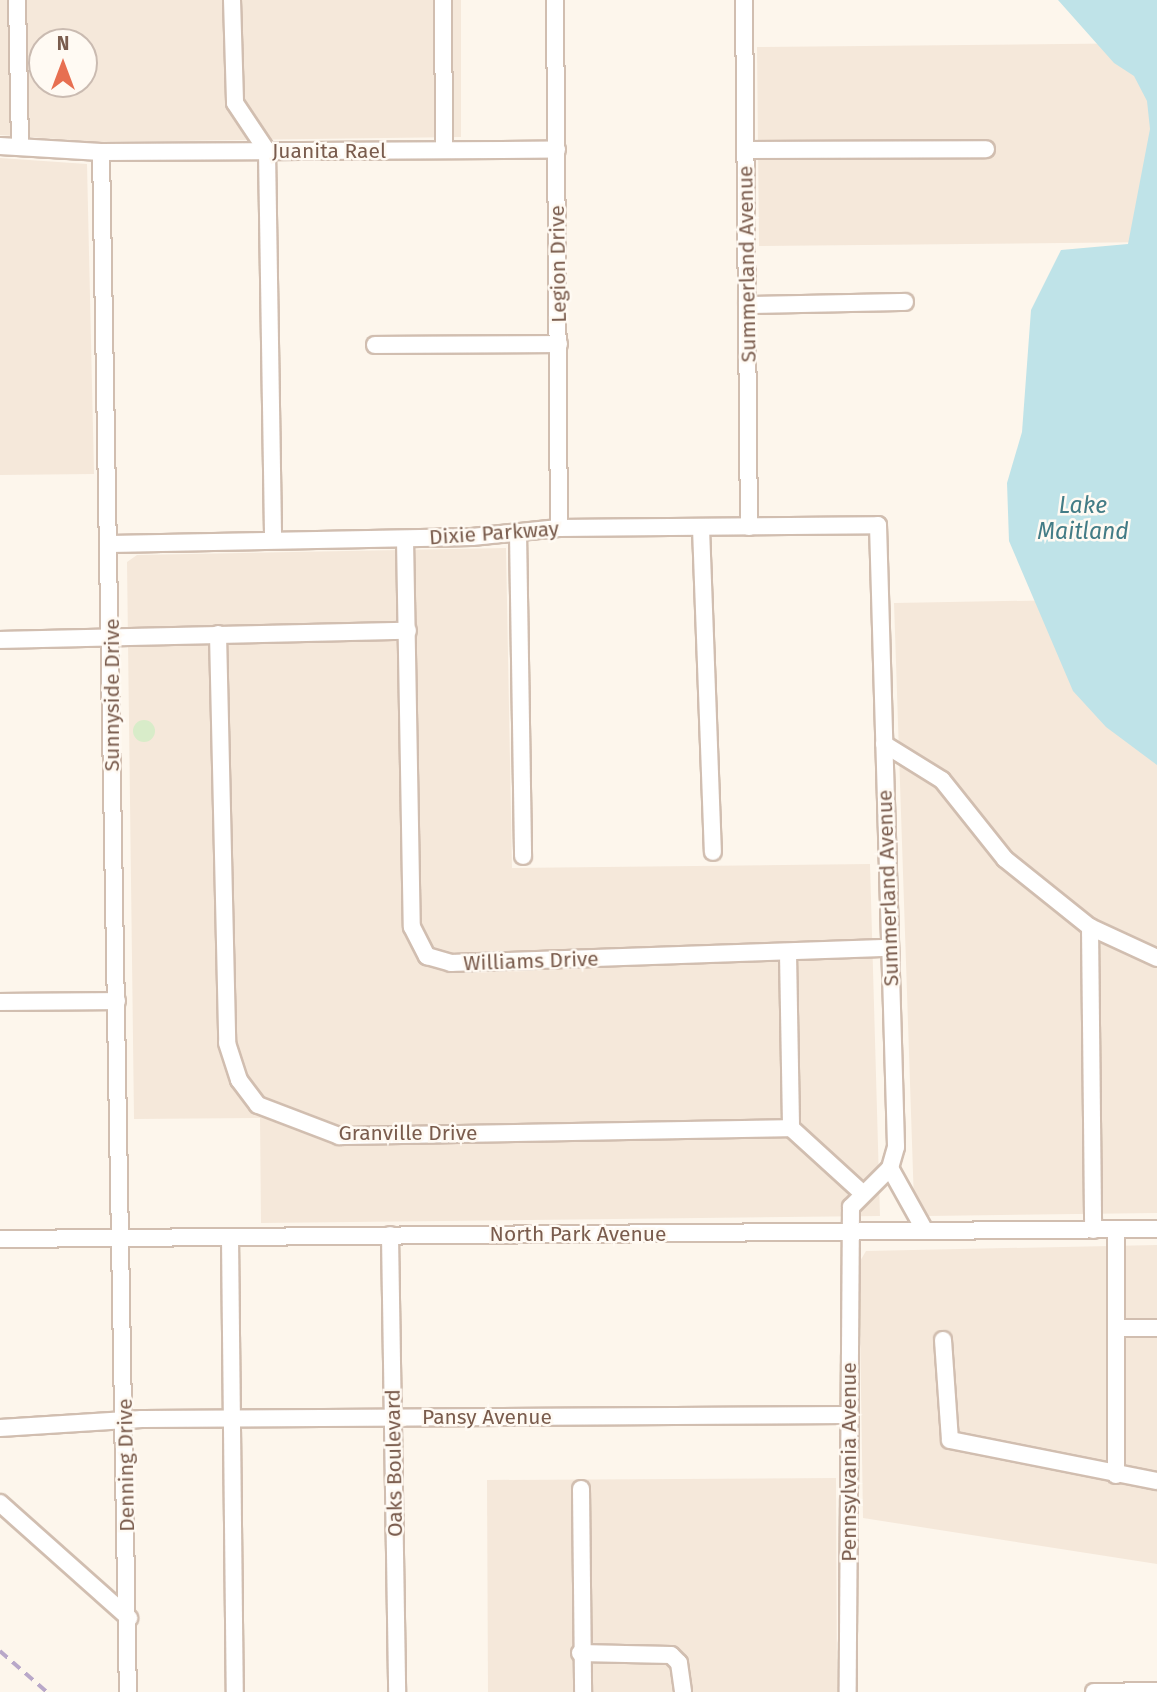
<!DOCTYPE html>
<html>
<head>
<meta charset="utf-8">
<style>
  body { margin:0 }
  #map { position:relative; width:1157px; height:1692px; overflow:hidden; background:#fdf6ec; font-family:"Fira Sans",sans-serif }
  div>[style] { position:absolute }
  .residential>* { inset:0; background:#f5e8da }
  .green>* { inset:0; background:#d8ecc9 }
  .round { border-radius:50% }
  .water>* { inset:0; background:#bfe3e8 }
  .roads { filter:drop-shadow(2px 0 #d1beb0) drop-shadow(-2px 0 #d1beb0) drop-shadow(0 2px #d1beb0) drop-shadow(0 -2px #d1beb0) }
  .minor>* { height:16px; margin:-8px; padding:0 8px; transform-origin:8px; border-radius:8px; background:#fff }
  .rail>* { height:3.5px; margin-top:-1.75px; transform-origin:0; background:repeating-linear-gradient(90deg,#b9a8c9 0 10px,transparent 0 17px) }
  span { translate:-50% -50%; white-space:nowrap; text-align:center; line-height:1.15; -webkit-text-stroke:5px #fffaf3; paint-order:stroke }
  .street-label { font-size:21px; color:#7a5c4d }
  .water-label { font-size:23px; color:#437c86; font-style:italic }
  .north { position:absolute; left:28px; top:28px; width:70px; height:70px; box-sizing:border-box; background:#fffaf3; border:2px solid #cabbb1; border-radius:50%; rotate:0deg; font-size:19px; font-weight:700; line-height:28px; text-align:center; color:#7a5c4d }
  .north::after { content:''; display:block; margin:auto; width:24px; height:32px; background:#e76f51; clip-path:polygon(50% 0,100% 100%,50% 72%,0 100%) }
</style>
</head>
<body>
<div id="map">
  <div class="residential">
    <div style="clip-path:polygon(evenodd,0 0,461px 0,461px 137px,100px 142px,0 135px,0 0,42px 42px,84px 42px,84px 84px,42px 84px,42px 42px)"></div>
    <div style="clip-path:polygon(1157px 43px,1157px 242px,759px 246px,757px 47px)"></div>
    <div style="clip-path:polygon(0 158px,87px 164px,94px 474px,0 475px)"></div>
    <div style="clip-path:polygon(1157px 502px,1157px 1213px,928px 1216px,914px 1203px,894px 603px,1067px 600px)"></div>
    <div style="clip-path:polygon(506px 548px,512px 868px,870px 864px,880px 1216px,261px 1223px,260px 1118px,134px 1119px,127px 562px,137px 555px)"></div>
    <div style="clip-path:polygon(1157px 1245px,1157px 1564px,863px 1518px,859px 1263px,866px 1251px)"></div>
    <div style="clip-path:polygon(836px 1478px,837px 1692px,488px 1692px,487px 1480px)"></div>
  </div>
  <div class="green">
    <div class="round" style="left:133px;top:720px;width:22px;height:22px"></div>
  </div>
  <div class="water">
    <div style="clip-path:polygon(1058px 0,1157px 0,1157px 765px,1106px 727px,1073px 691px,1009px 541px,1007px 483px,1022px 432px,1031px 310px,1061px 250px,1128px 244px,1150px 129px,1147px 101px,1134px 76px,1114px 63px)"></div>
  </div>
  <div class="roads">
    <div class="minor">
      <div style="left:17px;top:0;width:147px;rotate:88.8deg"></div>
      <div style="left:232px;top:0;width:103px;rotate:88.3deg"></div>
      <div style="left:235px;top:103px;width:58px;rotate:56.3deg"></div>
      <div style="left:267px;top:151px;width:389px;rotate:89.1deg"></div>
      <div style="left:443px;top:0;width:150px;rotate:89.6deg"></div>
      <div style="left:555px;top:0;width:528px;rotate:89.57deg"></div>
      <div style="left:744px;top:0;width:527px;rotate:89.46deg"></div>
      <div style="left:0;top:146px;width:101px;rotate:3.4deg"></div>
      <div style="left:101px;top:152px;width:456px;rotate:-0.3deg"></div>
      <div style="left:745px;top:150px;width:241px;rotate:-0.2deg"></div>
      <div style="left:101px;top:152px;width:1540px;rotate:89deg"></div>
      <div style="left:747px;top:305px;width:158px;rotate:-1.1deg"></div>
      <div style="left:375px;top:345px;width:184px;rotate:-0.3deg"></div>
      <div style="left:701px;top:528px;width:324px;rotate:87.9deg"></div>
      <div style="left:518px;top:532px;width:324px;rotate:89.1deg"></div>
      <div style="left:405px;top:539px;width:388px;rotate:89deg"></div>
      <div style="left:412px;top:927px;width:33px;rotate:63deg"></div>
      <div style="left:427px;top:956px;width:25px;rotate:16deg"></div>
      <div style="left:451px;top:963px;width:438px;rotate:-2deg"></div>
      <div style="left:110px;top:544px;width:362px;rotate:-1.1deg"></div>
      <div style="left:472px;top:537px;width:87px;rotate:-5.9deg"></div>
      <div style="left:559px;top:528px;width:319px;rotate:-0.5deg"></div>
      <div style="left:878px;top:525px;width:622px;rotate:88.34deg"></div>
      <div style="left:896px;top:1147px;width:22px;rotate:106deg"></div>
      <div style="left:890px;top:1168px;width:55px;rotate:135deg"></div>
      <div style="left:851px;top:1207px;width:485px;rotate:90.4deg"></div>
      <div style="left:218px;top:634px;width:409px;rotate:88.7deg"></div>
      <div style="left:227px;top:1043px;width:39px;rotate:72deg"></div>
      <div style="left:239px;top:1080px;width:31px;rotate:53deg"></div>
      <div style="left:258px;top:1105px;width:87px;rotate:20.9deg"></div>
      <div style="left:339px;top:1136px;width:452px;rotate:-1deg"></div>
      <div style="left:0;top:640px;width:408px;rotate:-1.3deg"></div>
      <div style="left:884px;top:744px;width:68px;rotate:31.8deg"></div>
      <div style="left:942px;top:780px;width:101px;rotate:51.4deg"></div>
      <div style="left:1005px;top:859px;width:109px;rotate:38.7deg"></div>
      <div style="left:1090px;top:927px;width:74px;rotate:24.8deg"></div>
      <div style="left:1090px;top:927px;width:303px;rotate:89.4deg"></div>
      <div style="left:788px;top:953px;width:175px;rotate:89deg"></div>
      <div style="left:791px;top:1128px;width:93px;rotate:42.4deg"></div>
      <div style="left:0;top:1002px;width:117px;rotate:-0.5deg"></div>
      <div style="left:890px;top:1168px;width:72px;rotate:60.9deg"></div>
      <div style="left:390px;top:1235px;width:457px;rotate:89.1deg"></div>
      <div style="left:230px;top:1237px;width:455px;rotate:89.4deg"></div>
      <div style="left:0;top:1239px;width:1157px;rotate:-0.5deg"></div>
      <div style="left:1117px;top:1328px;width:40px"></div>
      <div style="left:943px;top:1340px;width:100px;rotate:86deg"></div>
      <div style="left:950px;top:1440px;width:211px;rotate:11.2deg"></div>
      <div style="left:0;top:1428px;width:142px;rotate:-3.6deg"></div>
      <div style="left:142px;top:1419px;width:706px;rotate:-0.32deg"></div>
      <div style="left:1116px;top:1475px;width:246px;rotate:-90deg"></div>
      <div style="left:581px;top:1489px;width:203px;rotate:89.4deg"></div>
      <div style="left:0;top:1503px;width:173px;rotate:41.7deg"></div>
      <div style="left:580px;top:1653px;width:91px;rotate:1.3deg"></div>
      <div style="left:671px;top:1655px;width:11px;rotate:45deg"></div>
      <div style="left:679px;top:1663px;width:29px;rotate:82deg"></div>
      <div style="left:1094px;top:1692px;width:63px;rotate:-0.9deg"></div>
    </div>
  </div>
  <div class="rail">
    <div style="left:0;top:1651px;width:62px;rotate:41.1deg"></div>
  </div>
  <div class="street-label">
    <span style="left:329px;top:151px">Juanita Rael</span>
    <span style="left:558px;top:264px;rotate:-91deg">Legion Drive</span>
    <span style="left:747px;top:264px;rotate:-91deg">Summerland Avenue</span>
    <span style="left:494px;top:533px;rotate:-4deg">Dixie Parkway</span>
    <span style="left:112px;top:695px;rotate:-90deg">Sunnyside Drive</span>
    <span style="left:888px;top:888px;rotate:-92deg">Summerland Avenue</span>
    <span style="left:531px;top:961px;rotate:-2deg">Williams Drive</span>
    <span style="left:408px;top:1133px">Granville Drive</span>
    <span style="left:578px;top:1234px">North Park Avenue</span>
    <span style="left:487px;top:1417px">Pansy Avenue</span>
    <span style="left:849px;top:1462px;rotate:-90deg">Pennsylvania Avenue</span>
    <span style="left:394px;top:1463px;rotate:-91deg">Oaks Boulevard</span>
    <span style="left:126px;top:1465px;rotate:-91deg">Denning Drive</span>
  </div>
  <div class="water-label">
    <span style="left:1083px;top:518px">Lake<br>Maitland</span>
  </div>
  <div class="north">N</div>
</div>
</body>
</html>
